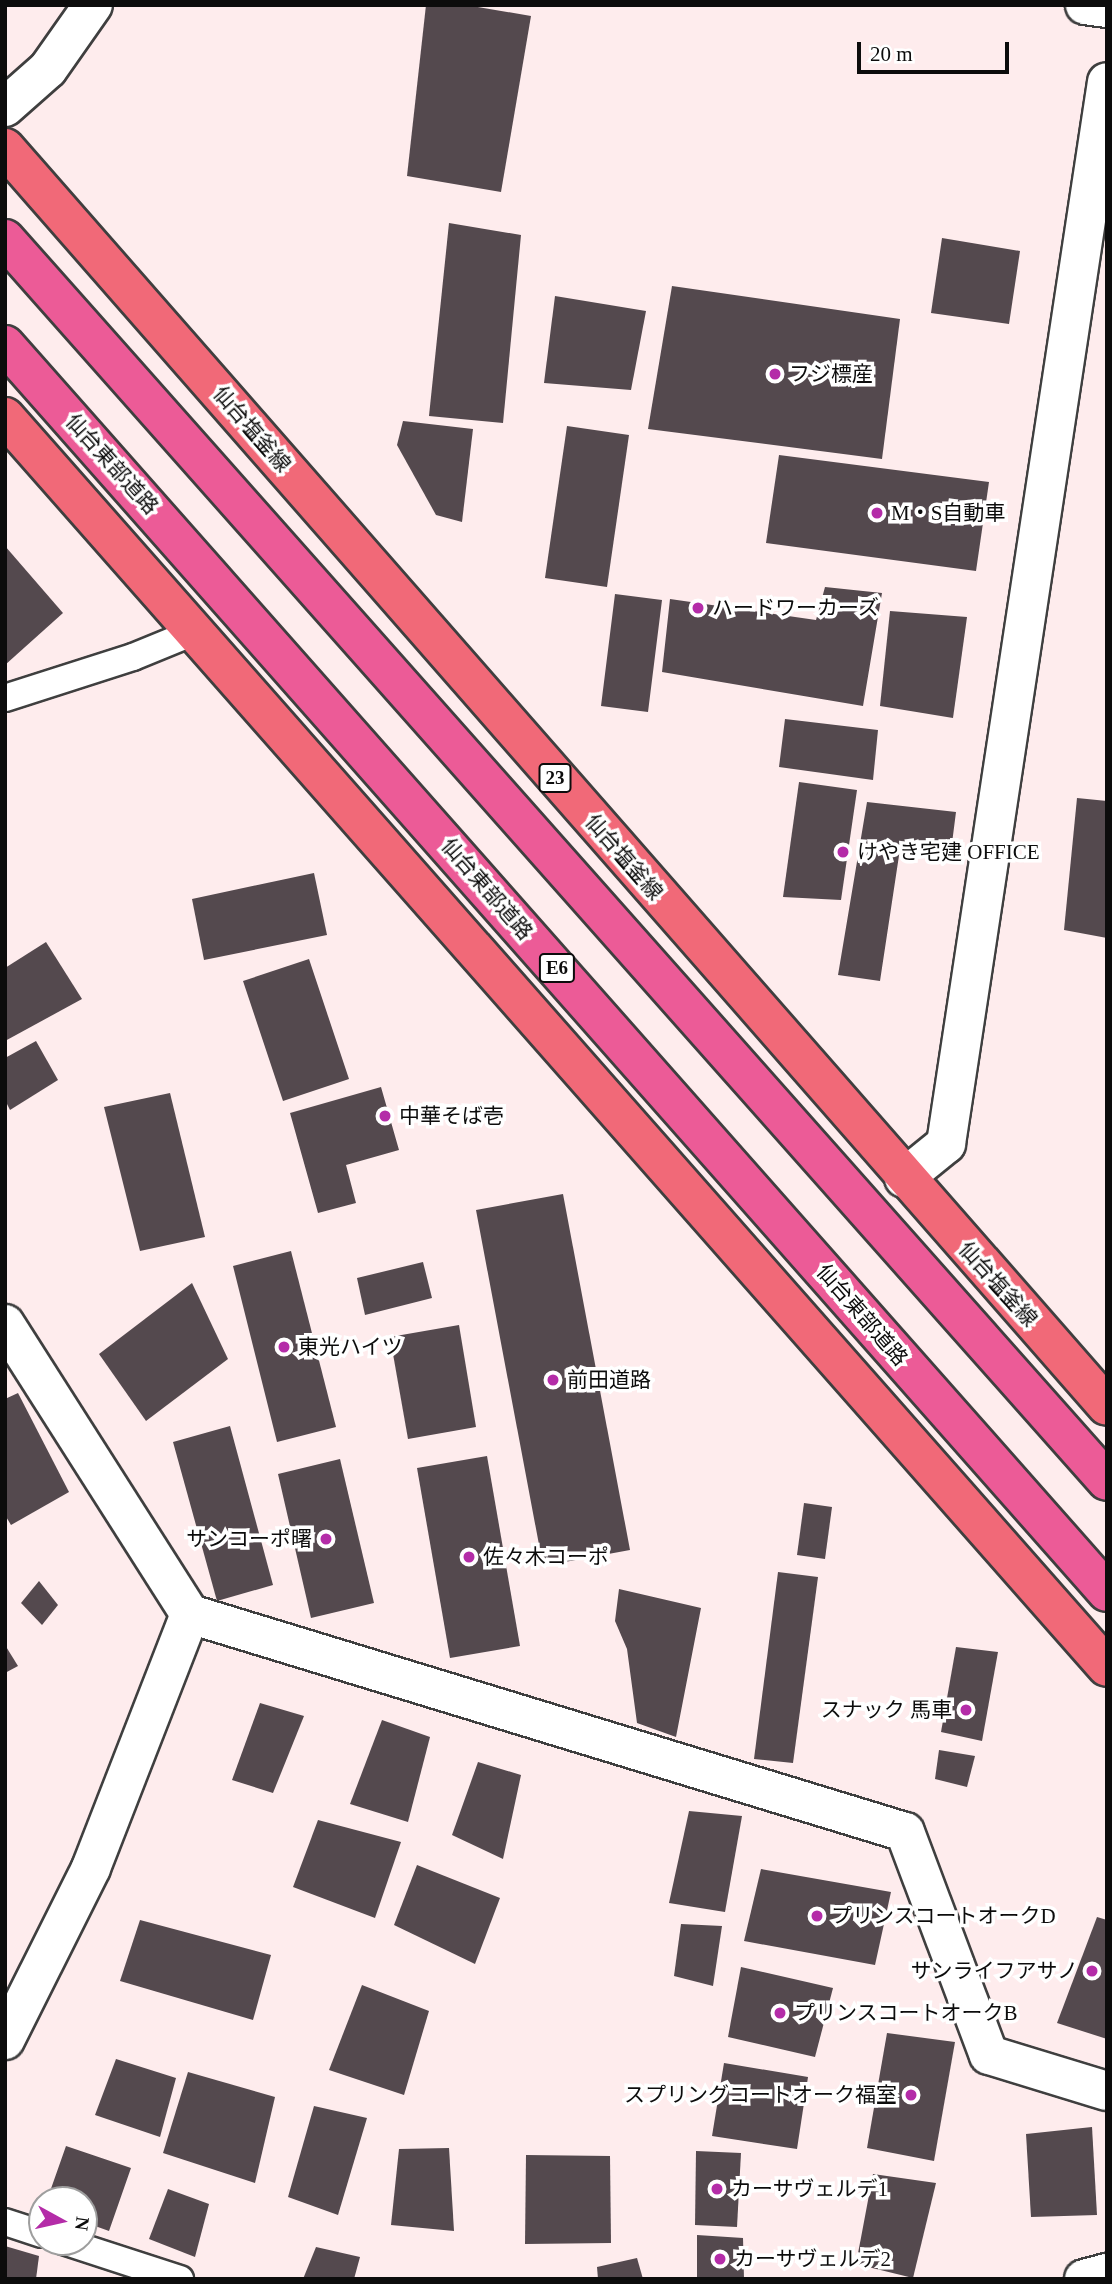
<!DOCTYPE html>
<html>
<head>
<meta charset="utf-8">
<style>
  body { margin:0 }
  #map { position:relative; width:1112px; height:2284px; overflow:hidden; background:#feeced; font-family:"Times New Roman","Noto Sans JP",serif }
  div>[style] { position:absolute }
  .building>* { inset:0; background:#54494e }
  .roads { filter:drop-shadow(2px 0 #3f3f3f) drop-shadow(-2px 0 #3f3f3f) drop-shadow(0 2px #3f3f3f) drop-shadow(0 -2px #3f3f3f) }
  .service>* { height:26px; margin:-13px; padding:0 13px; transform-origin:13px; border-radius:13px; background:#fff }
  .minor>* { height:38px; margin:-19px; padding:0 19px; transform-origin:19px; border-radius:19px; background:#fff }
  .tertiary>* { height:38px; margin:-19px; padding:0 19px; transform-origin:19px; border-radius:19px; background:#fff }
  .primary>* { height:38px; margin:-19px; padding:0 19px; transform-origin:19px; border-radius:19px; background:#f16978 }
  .motorway>* { height:38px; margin:-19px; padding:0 19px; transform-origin:19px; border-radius:19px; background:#ec5b97 }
  .dots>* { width:19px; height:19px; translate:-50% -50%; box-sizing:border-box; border:4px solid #fff; border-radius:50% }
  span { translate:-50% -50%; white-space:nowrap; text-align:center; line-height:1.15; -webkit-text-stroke:7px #fff; paint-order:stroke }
  .shield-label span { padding:2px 5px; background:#fff; border:2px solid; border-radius:5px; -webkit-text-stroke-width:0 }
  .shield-label { font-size:19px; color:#0c0c0c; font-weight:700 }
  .poi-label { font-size:21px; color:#0c0c0c }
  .left { translate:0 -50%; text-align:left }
  .right { translate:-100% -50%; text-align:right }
  .street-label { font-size:21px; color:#0c0c0c }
  .frame { position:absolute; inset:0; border:7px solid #0c0c0c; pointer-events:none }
  .north { position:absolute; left:28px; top:2186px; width:70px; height:70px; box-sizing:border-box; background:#fff; border:2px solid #9e9e9e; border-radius:50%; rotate:98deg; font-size:19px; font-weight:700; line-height:28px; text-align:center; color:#0c0c0c }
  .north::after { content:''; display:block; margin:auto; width:24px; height:32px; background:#b42ca8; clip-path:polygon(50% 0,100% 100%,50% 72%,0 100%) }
  .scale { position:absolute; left:857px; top:42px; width:152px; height:32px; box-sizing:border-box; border:4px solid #0c0c0c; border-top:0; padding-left:9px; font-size:21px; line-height:24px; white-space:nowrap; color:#0c0c0c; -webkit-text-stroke:5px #fff; paint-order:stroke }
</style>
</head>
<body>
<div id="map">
  <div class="building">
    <div style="clip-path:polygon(426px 5px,466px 5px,531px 16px,501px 192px,407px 176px)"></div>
    <div style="clip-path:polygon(449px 223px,521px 235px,503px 423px,429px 416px)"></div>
    <div style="clip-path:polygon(942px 238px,1020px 251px,1009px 324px,931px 313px)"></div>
    <div style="clip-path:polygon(672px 286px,900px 319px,882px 459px,648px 429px)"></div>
    <div style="clip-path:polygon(555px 296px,646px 311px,631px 390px,544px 383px)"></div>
    <div style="clip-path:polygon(403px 421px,473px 429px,462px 522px,436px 515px,397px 445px)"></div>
    <div style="clip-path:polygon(567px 426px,629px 435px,607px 587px,545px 578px)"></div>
    <div style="clip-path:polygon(779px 455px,989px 482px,976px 571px,766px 543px)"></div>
    <div style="clip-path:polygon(5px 546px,63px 613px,5px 665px)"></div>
    <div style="clip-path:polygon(825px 587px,882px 593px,863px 706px,662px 672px,670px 599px,816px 620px)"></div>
    <div style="clip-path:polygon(615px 594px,662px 600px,648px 712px,601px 706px)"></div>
    <div style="clip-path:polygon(890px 611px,967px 617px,953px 718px,880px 706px)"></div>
    <div style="clip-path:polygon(785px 719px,878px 730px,873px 780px,779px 767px)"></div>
    <div style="clip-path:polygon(799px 782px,857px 790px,841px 900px,783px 897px)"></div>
    <div style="clip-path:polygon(1077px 798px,1107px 801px,1107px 938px,1064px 930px)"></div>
    <div style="clip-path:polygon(867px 802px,956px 812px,951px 851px,900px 849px,880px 981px,838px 975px)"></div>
    <div style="clip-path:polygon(314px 873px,327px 935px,204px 960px,192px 899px)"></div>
    <div style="clip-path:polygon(46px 942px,82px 999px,5px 1041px,5px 968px)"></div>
    <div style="clip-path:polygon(309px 959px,349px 1079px,283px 1101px,243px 981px)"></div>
    <div style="clip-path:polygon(36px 1041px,58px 1080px,10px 1110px,5px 1100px,5px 1058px)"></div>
    <div style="clip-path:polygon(381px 1087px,399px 1150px,346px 1165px,356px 1203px,318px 1213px,290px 1113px)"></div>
    <div style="clip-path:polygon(170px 1093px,205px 1237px,140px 1251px,104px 1107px)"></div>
    <div style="clip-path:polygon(563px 1194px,630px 1550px,543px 1566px,476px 1210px)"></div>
    <div style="clip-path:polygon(291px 1251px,336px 1427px,277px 1442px,233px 1266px)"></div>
    <div style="clip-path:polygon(423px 1262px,432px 1298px,365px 1315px,357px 1278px)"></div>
    <div style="clip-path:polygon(192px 1283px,228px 1359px,146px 1421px,99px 1354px)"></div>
    <div style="clip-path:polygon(459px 1325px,476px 1427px,408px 1439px,390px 1337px)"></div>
    <div style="clip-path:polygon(18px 1393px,69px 1492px,11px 1525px,5px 1515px,5px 1399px)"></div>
    <div style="clip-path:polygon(230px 1426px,273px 1585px,217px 1601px,173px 1442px)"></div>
    <div style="clip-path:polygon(487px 1456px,520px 1646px,450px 1658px,417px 1468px)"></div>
    <div style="clip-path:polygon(340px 1459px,374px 1603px,311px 1618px,278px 1474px)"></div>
    <div style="clip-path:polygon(804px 1503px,832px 1507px,825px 1559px,797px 1555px)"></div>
    <div style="clip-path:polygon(778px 1572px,818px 1577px,793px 1763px,754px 1759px)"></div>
    <div style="clip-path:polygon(39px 1581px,58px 1605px,42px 1625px,21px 1603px)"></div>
    <div style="clip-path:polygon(619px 1589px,701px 1608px,676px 1737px,637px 1723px,627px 1649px,615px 1621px)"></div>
    <div style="clip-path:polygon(5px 1645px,18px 1666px,5px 1673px)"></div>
    <div style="clip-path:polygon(956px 1647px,998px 1652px,982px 1741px,941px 1732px)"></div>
    <div style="clip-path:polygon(260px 1703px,304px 1716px,273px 1793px,232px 1780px)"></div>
    <div style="clip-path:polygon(382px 1720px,430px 1737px,408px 1822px,350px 1804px)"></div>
    <div style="clip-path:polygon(939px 1750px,975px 1756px,967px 1787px,935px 1779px)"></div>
    <div style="clip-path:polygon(478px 1762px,521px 1775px,503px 1859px,452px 1835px)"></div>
    <div style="clip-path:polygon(689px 1811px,742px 1816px,725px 1912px,669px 1903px)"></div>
    <div style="clip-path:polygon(318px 1820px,401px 1842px,375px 1918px,293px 1887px)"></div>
    <div style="clip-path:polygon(417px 1865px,500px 1898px,475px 1964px,394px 1925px)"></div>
    <div style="clip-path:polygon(761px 1869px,891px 1892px,875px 1965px,744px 1941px)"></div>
    <div style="clip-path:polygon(1097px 1917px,1107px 1920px,1107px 2039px,1057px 2023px)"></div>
    <div style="clip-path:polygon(140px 1920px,271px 1955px,253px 2020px,120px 1981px)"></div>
    <div style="clip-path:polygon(681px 1924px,722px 1926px,713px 1986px,674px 1976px)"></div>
    <div style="clip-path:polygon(741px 1967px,833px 1988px,815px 2057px,728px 2037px)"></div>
    <div style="clip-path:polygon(362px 1985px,429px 2011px,404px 2095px,329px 2070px)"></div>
    <div style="clip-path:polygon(887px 2033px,955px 2042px,934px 2161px,867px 2148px)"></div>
    <div style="clip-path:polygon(116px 2059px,176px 2078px,160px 2137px,95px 2115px)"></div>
    <div style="clip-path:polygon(724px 2063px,808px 2077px,797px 2149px,712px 2136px)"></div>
    <div style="clip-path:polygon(188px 2072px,275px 2097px,255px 2183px,163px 2153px)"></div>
    <div style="clip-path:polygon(314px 2106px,367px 2118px,338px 2215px,288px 2197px)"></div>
    <div style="clip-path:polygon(1092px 2127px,1097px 2215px,1031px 2217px,1026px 2134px)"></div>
    <div style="clip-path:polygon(66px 2146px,131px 2168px,109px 2231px,84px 2222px,84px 2200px,47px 2200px)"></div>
    <div style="clip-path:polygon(449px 2148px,454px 2231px,391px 2225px,399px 2149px)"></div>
    <div style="clip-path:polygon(696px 2151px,741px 2153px,737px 2227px,695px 2225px)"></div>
    <div style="clip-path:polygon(526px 2155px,610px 2156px,611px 2243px,525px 2244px)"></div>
    <div style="clip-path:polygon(873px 2174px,936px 2183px,913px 2278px,856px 2264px)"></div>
    <div style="clip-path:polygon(168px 2189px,209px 2204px,195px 2257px,149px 2239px)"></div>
    <div style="clip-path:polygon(697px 2235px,743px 2238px,744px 2279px,697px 2279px)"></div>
    <div style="clip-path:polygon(5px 2246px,39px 2256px,36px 2279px,5px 2279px)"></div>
    <div style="clip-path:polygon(316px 2247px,360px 2257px,354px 2279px,303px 2279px)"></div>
    <div style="clip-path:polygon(637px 2258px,643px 2279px,598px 2279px,597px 2267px)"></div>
  </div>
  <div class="roads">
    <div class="service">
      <div style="left:5px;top:698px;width:134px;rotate:-17.8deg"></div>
      <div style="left:133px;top:657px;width:66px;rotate:-22.3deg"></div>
      <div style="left:5px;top:2222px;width:39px;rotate:18deg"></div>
      <div style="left:66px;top:2242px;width:120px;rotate:18deg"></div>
    </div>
    <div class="minor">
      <div style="left:1085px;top:5px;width:22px;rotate:8deg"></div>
      <div style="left:5px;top:1324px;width:344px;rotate:57.5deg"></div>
      <div style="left:190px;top:1614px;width:747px;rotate:16.96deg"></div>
      <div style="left:905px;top:1832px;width:238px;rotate:69.4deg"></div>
      <div style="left:989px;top:2055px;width:123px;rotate:17deg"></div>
      <div style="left:5px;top:2040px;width:192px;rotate:-63.4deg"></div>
      <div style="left:91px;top:1868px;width:273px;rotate:-68.7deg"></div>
      <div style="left:1084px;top:2279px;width:24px;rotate:-15deg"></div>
    </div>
    <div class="tertiary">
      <div style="left:5px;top:107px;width:57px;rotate:-41.5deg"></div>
      <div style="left:48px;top:69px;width:78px;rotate:-54.9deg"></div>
      <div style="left:904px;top:1178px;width:54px;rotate:-39deg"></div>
      <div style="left:946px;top:1144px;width:1074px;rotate:-81.38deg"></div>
    </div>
    <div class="primary">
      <div style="left:5px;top:148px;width:1672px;rotate:48.78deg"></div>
      <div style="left:5px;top:417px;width:1666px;rotate:48.6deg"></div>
    </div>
    <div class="motorway">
      <div style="left:5px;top:239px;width:1660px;rotate:48.42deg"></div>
      <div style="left:5px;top:345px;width:1664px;rotate:48.53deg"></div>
    </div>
  </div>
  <div class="dots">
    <div style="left:775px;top:374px;background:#b42ca8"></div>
    <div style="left:877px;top:513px;background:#b42ca8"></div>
    <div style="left:698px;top:608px;background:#b42ca8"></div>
    <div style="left:843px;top:852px;background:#b42ca8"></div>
    <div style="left:385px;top:1116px;background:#b42ca8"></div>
    <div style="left:284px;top:1347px;background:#b42ca8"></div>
    <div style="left:553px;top:1380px;background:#b42ca8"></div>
    <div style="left:326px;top:1539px;background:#b42ca8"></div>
    <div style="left:469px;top:1557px;background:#b42ca8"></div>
    <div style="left:966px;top:1710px;background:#b42ca8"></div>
    <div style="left:817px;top:1916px;background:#b42ca8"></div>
    <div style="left:1092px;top:1971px;background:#b42ca8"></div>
    <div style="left:780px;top:2013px;background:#b42ca8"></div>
    <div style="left:911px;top:2095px;background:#b42ca8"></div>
    <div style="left:717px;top:2189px;background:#b42ca8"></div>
    <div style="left:720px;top:2259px;background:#b42ca8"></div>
  </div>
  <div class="shield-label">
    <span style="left:555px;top:778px">23</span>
    <span style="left:557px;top:968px">E6</span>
  </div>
  <div class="poi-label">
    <span class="left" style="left:789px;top:374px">フジ標産</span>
    <span class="left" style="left:891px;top:513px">M・S自動車</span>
    <span class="left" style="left:712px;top:608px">ハードワーカーズ</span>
    <span class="left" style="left:857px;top:852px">けやき宅建 OFFICE</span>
    <span class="left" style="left:399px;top:1116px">中華そば壱</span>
    <span class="left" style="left:298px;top:1347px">東光ハイツ</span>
    <span class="left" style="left:567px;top:1380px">前田道路</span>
    <span class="right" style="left:312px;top:1539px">サンコーポ曙</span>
    <span class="left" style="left:483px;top:1557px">佐々木コーポ</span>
    <span class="right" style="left:952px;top:1710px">スナック 馬車</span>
    <span class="left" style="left:831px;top:1916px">プリンスコートオークD</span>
    <span class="right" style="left:1078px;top:1971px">サンライフアサノ</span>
    <span class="left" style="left:794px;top:2013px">プリンスコートオークB</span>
    <span class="right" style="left:897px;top:2095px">スプリングコートオーク福室</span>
    <span class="left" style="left:731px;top:2189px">カーサヴェルデ1</span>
    <span class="left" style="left:734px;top:2259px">カーサヴェルデ2</span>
  </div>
  <div class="street-label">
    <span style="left:252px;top:429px;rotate:49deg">仙台塩釜線</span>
    <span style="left:112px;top:464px;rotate:48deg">仙台東部道路</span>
    <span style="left:624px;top:857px;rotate:49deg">仙台塩釜線</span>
    <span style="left:487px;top:889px;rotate:49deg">仙台東部道路</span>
    <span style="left:998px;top:1284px;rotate:48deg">仙台塩釜線</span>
    <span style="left:862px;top:1315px;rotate:49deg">仙台東部道路</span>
  </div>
  <div class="frame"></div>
  <div class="north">N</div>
  <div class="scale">20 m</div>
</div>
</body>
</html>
